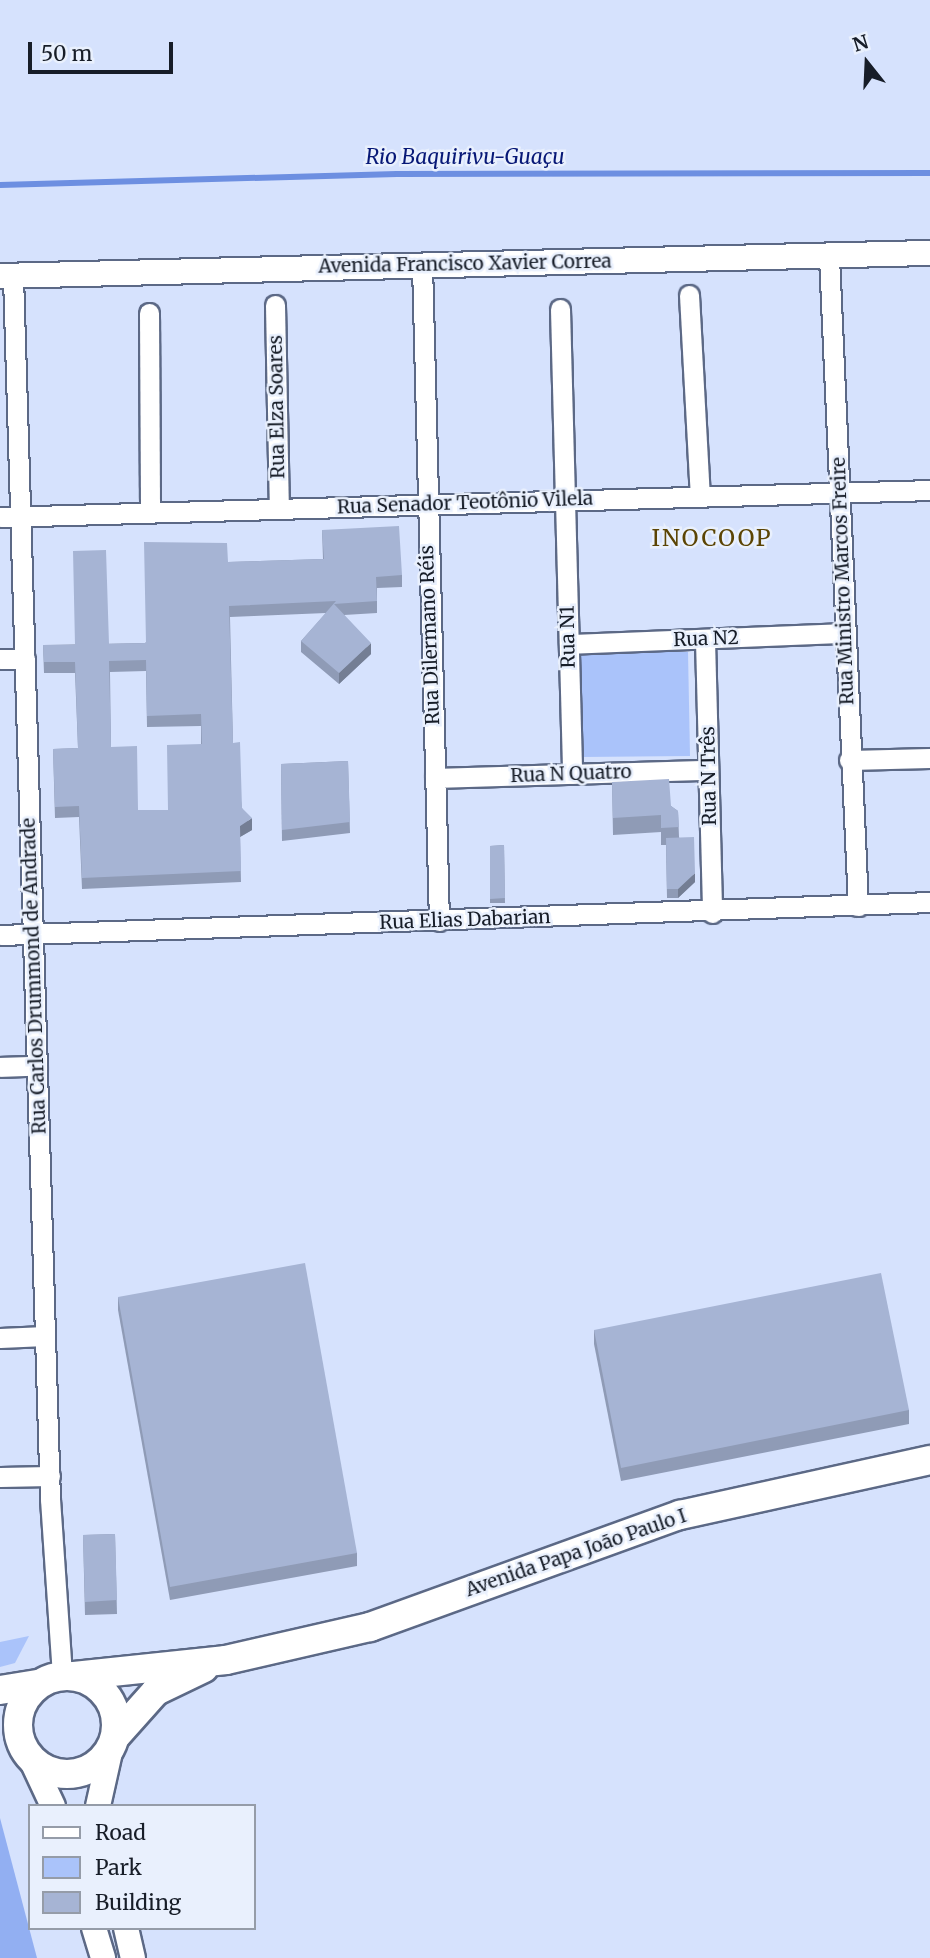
<!DOCTYPE html>
<html>
<head>
<meta charset="utf-8">
<style>
  body { margin:0 }
  #map { position:relative; width:930px; height:1958px; overflow:hidden; background:#d6e2fd; font-family:Merriweather,serif }
  div>[style] { position:absolute }
  .green>* { inset:0; background:#aac3fa }
  .forest>* { inset:0; background:#92aff2 }
  .stream>* { height:6px; margin:-3px; padding:0 3px; transform-origin:3px; border-radius:3px; background:#6d8fe1 }
  .roads { filter:drop-shadow(2px 0 #5c6986) drop-shadow(-2px 0 #5c6986) drop-shadow(0 2px #5c6986) drop-shadow(0 -2px #5c6986) }
  .minor>* { height:19px; margin:-9.5px; padding:0 9.5px; transform-origin:9.5px; border-radius:9.5px; background:#fff }
  .tertiary>* { height:24px; margin:-12px; padding:0 12px; transform-origin:12px; border-radius:12px; background:#fff }
  .secondary>* { height:28px; margin:-14px; padding:0 14px; transform-origin:14px; border-radius:14px; background:#fff }
  .secondary>.ring { margin:-14px; padding:0; box-sizing:content-box; background:none; border:28px solid #fff; border-radius:50% }
  .wall>* { inset:0; background:#8f9bb6 }
  .shaded-wall>* { inset:0; background:#747e94 }
  .building>* { inset:0; background:#a6b4d4 }
  span { translate:-50% -50%; white-space:nowrap; text-align:center; line-height:1.15; -webkit-text-stroke:5px #e9f0fd; paint-order:stroke }
  .street-label { font-size:19px; color:#171d28 }
  .water-label { font-size:21px; color:#071877; font-style:italic }
  .quarter-label { font-size:23px; color:#5b4404; letter-spacing:2px }
  .legend { position:absolute; left:28px; top:1804px; width:228px; height:126px; box-sizing:border-box; background:#e9f0fd; border:2px solid #959ca8; margin:0; padding:9px 12px; list-style:none; font-size:21px; color:#171d28 }
  .legend li { display:flex; align-items:center; gap:14px; height:35px }
  .legend b { width:35px; border:2px solid #959ca8 }
  .north { position:absolute; left:832px; top:28px; width:70px; height:70px; -webkit-text-stroke:5px #e9f0fd; paint-order:stroke; rotate:342deg; font-size:19px; font-weight:700; line-height:28px; text-align:center; color:#171d28 }
  .north::after { content:''; display:block; margin:auto; width:24px; height:32px; background:#171d28; clip-path:polygon(50% 0,100% 100%,50% 72%,0 100%) }
  .scale { position:absolute; left:28px; top:42px; width:145px; height:32px; box-sizing:border-box; border:4px solid #171d28; border-top:0; padding-left:9px; font-size:21px; line-height:24px; white-space:nowrap; color:#171d28; -webkit-text-stroke:5px #e9f0fd; paint-order:stroke }
</style>
</head>
<body>
<div id="map">
  <div class="green">
    <div style="clip-path:polygon(584px 651px,688px 652px,690px 756px,582px 757px,577px 659px)"></div>
    <div style="clip-path:polygon(29px 1636px,15px 1663px,0 1667px,0 1642px)"></div>
  </div>
  <div class="forest">
    <div style="clip-path:polygon(0 1818px,37px 1958px,0 1958px)"></div>
  </div>
  <div class="stream">
    <div style="left:0;top:185px;width:397px;rotate:-1.6deg"></div>
    <div style="left:397px;top:174px;width:533px;rotate:-0.11deg"></div>
  </div>
  <div class="roads">
    <div class="minor">
      <div style="left:829px;top:257px;width:650px;rotate:87.44deg"></div>
      <div style="left:422px;top:264px;width:657px;rotate:88.52deg"></div>
      <div style="left:13px;top:276px;width:1224px;rotate:88.27deg"></div>
      <div style="left:50px;top:1499px;width:177px;rotate:86.1deg"></div>
      <div style="left:689px;top:295px;width:201px;rotate:86.9deg"></div>
      <div style="left:275px;top:305px;width:203px;rotate:88.9deg"></div>
      <div style="left:560px;top:309px;width:465px;rotate:88.5deg"></div>
      <div style="left:149px;top:313px;width:199px;rotate:89.7deg"></div>
      <div style="left:0;top:517px;width:930px;rotate:-1.66deg"></div>
      <div style="left:705px;top:640px;width:273px;rotate:88.5deg"></div>
      <div style="left:569px;top:644px;width:274px;rotate:-2.3deg"></div>
      <div style="left:0;top:659px;width:25px"></div>
      <div style="left:849px;top:760px;width:81px;rotate:-1.4deg"></div>
      <div style="left:435px;top:778px;width:273px;rotate:-1.7deg"></div>
      <div style="left:0;top:935px;width:931px;rotate:-2.03deg"></div>
      <div style="left:0;top:1067px;width:37px;rotate:-2deg"></div>
      <div style="left:0;top:1338px;width:45px;rotate:-2.5deg"></div>
      <div style="left:0;top:1477px;width:50px;rotate:-1.1deg"></div>
    </div>
    <div class="tertiary">
      <div style="left:0;top:276px;width:930px;rotate:-1.42deg"></div>
      <div style="left:30px;top:1757px;width:54px;rotate:64.9deg"></div>
      <div style="left:98px;top:1806px;width:59px;rotate:-77.4deg"></div>
      <div style="left:94px;top:1928px;width:31px;rotate:73deg"></div>
      <div style="left:126px;top:1928px;width:31px;rotate:77deg"></div>
    </div>
    <div class="secondary">
      <div class="ring" style="left:18px;top:1676px;width:70px;height:70px"></div>
      <div style="left:74px;top:1676px;width:153px;rotate:-6deg"></div>
      <div style="left:226px;top:1660px;width:148px;rotate:-12.9deg"></div>
      <div style="left:370px;top:1627px;width:330px;rotate:-19.9deg"></div>
      <div style="left:680px;top:1515px;width:256px;rotate:-12.4deg"></div>
      <div style="left:0;top:1690px;width:39px;rotate:-9deg"></div>
      <div style="left:115px;top:1737px;width:62px;rotate:-48.3deg"></div>
      <div style="left:156px;top:1691px;width:53px;rotate:-25.6deg"></div>
    </div>
  </div>
  <div class="wall">
    <div style="clip-path:polygon(evenodd,322px 530px,402px 575px,402px 587px,377px 588px,377px 613px,344px 615px,371px 654px,339px 684px,301px 652px,301px 641px,326px 613px,230px 617px,233px 743px,242px 808px,252px 830px,240px 837px,241px 882px,82px 889px,79px 817px,55px 818px,53px 749px,78px 748px,75px 673px,44px 673px,43px 645px,145px 643px,228px 562px,323px 559px,322px 530px,146px 671px,147px 727px,201px 726px,201px 744px,168px 810px,138px 810px,111px 747px,110px 672px,146px 671px)"></div>
    <div style="clip-path:polygon(348px 761px,350px 833px,282px 841px,281px 764px)"></div>
    <div style="clip-path:polygon(612px 782px,671px 806px,678px 811px,679px 837px,695px 882px,678px 898px,667px 898px,666px 845px,661px 845px,661px 832px,613px 835px)"></div>
    <div style="clip-path:polygon(504px 845px,505px 903px,490px 903px,490px 846px)"></div>
    <div style="clip-path:polygon(118px 1297px,357px 1553px,357px 1566px,170px 1600px,118px 1310px)"></div>
    <div style="clip-path:polygon(594px 1330px,909px 1410px,909px 1424px,621px 1481px,594px 1344px)"></div>
    <div style="clip-path:polygon(115px 1534px,117px 1614px,85px 1615px,83px 1535px)"></div>
  </div>
  <div class="shaded-wall">
    <div style="clip-path:polygon(371px 643px,371px 654px,339px 684px,339px 673px)"></div>
    <div style="clip-path:polygon(252px 818px,252px 830px,240px 837px,240px 826px)"></div>
    <div style="clip-path:polygon(695px 873px,695px 882px,678px 898px,678px 889px)"></div>
  </div>
  <div class="building">
    <div style="clip-path:polygon(evenodd,399px 526px,402px 575px,376px 577px,377px 601px,334px 604px,371px 643px,339px 673px,301px 641px,336px 601px,229px 606px,233px 743px,240px 742px,242px 808px,252px 818px,240px 826px,241px 871px,82px 878px,79px 806px,55px 807px,53px 749px,78px 748px,75px 662px,44px 662px,43px 645px,75px 645px,73px 551px,106px 550px,109px 644px,146px 643px,144px 542px,227px 543px,228px 562px,324px 559px,322px 530px,399px 526px,146px 660px,147px 716px,201px 714px,202px 744px,167px 745px,168px 810px,138px 810px,137px 746px,111px 747px,109px 661px,146px 660px)"></div>
    <div style="clip-path:polygon(348px 761px,350px 822px,282px 830px,281px 764px)"></div>
    <div style="clip-path:polygon(669px 779px,671px 806px,678px 811px,679px 827px,661px 828px,661px 815px,613px 818px,612px 782px)"></div>
    <div style="clip-path:polygon(694px 837px,695px 873px,678px 889px,667px 889px,666px 838px)"></div>
    <div style="clip-path:polygon(504px 845px,505px 898px,490px 899px,490px 846px)"></div>
    <div style="clip-path:polygon(305px 1263px,357px 1553px,170px 1587px,118px 1297px)"></div>
    <div style="clip-path:polygon(881px 1273px,909px 1410px,621px 1468px,594px 1330px)"></div>
    <div style="clip-path:polygon(115px 1534px,117px 1600px,85px 1602px,83px 1535px)"></div>
  </div>
  <div class="street-label">
    <span style="left:465px;top:264px;rotate:-1deg">Avenida Francisco Xavier Correa</span>
    <span style="left:277px;top:407px;rotate:-91deg">Rua Elza Soares</span>
    <span style="left:465px;top:503px;rotate:-2deg">Rua Senador Teotônio Vilela</span>
    <span style="left:843px;top:581px;rotate:-92deg">Rua Ministro Marcos Freire</span>
    <span style="left:430px;top:635px;rotate:-92deg">Rua Dilermano Réis</span>
    <span style="left:568px;top:637px;rotate:-91deg">Rua N1</span>
    <span style="left:706px;top:639px;rotate:-2deg">Rua N2</span>
    <span style="left:571px;top:774px;rotate:-2deg">Rua N Quatro</span>
    <span style="left:709px;top:776px;rotate:-91deg">Rua N Três</span>
    <span style="left:465px;top:920px;rotate:-2deg">Rua Elias Dabarian</span>
    <span style="left:34px;top:976px;rotate:-92deg">Rua Carlos Drummond de Andrade</span>
    <span style="left:576px;top:1553px;rotate:-19deg">Avenida Papa João Paulo I</span>
  </div>
  <div class="water-label">
    <span style="left:465px;top:157px">Rio Baquirivu-Guaçu</span>
  </div>
  <div class="quarter-label">
    <span style="left:712px;top:538px">INOCOOP</span>
  </div>
  <ul class="legend">
  <li><b style="height:9px;background:#fff"></b>Road</li>
  <li><b style="height:19px;background:#aac3fa"></b>Park</li>
  <li><b style="height:19px;background:#a6b4d4"></b>Building</li>
  </ul>
  <div class="north">N</div>
  <div class="scale">50 m</div>
</div>
</body>
</html>
